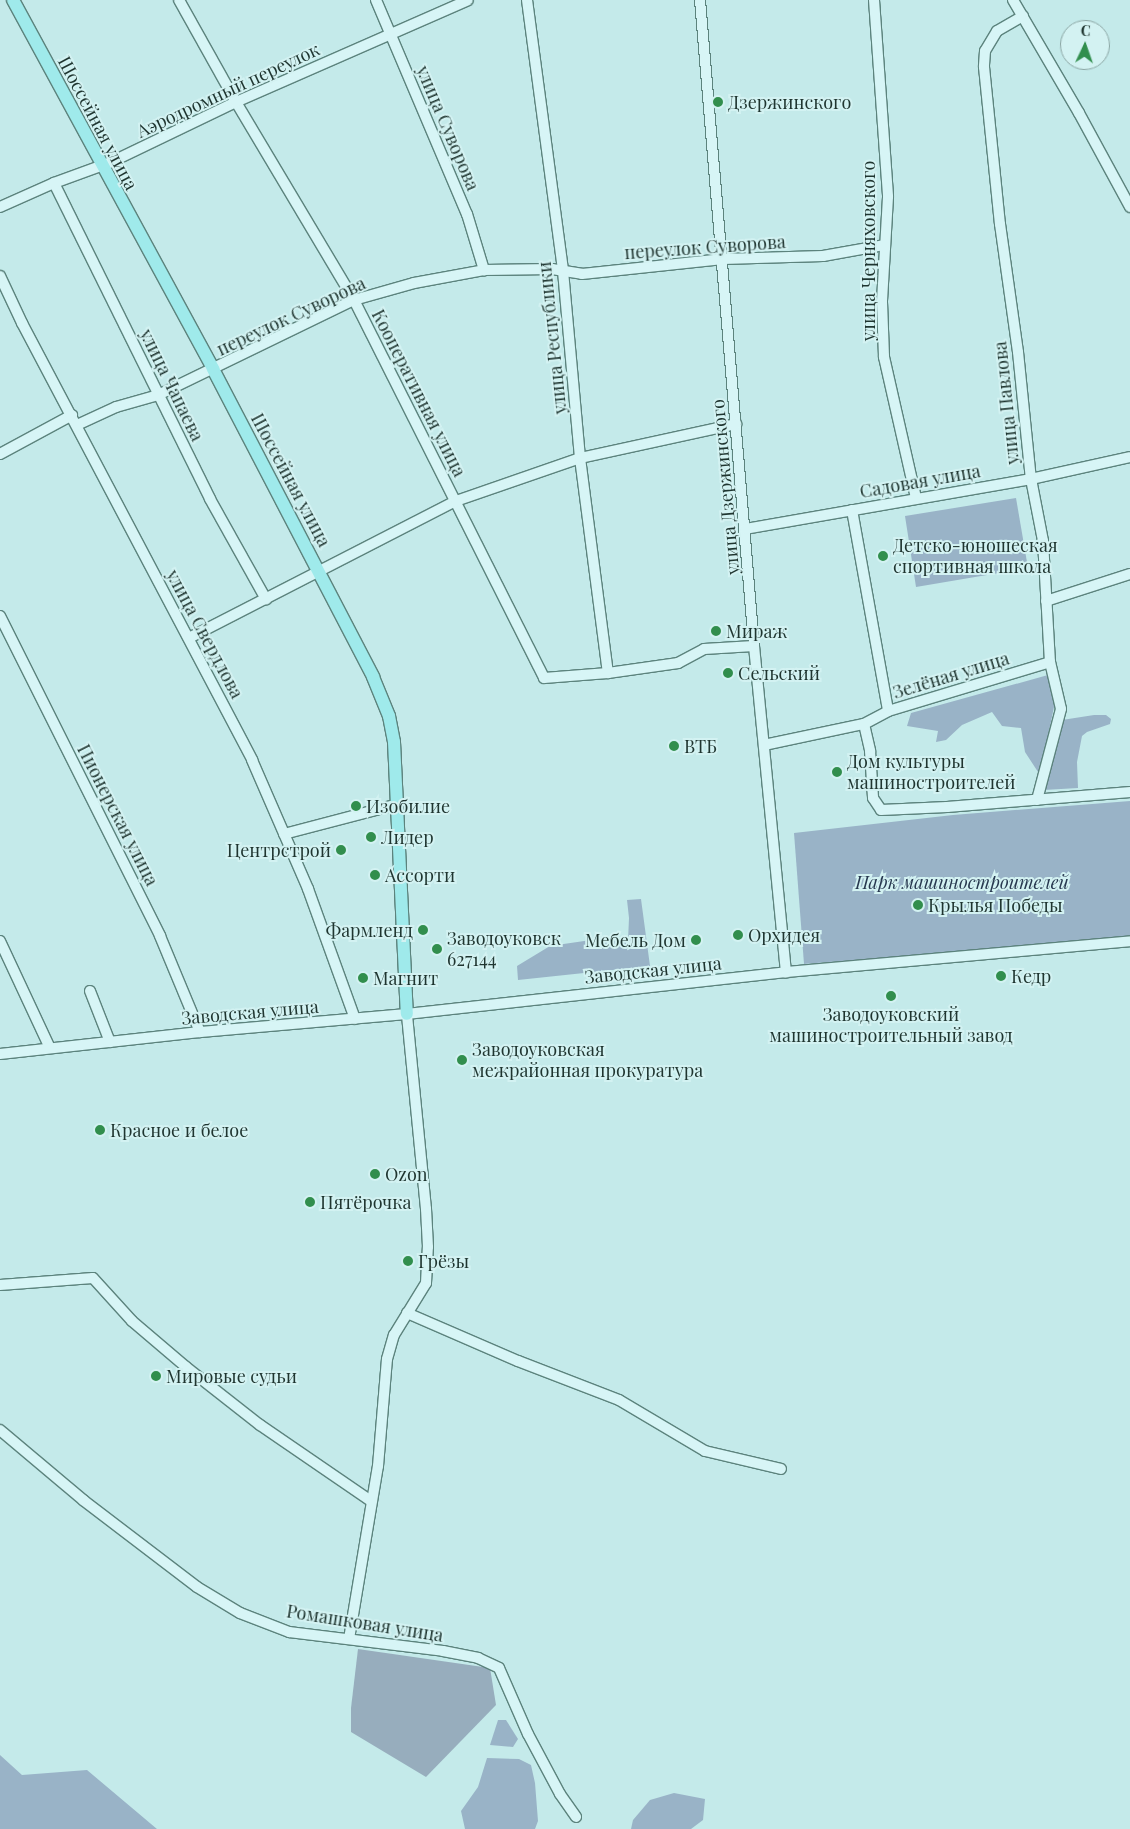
<!DOCTYPE html>
<html>
<head>
<meta charset="utf-8">
<style>
  body { margin:0 }
  #map { position:relative; width:1130px; height:1829px; overflow:hidden; background:#c4eaea; font-family:"Playfair Display",serif }
  div>[style] { position:absolute }
  .green>* { inset:0; background:#99b3c7 }
  .cemetery>* { inset:0; background:#97adbd }
  .roads { filter:drop-shadow(1px 0 #5c837d) drop-shadow(-1px 0 #5c837d) drop-shadow(0 1px #5c837d) drop-shadow(0 -1px #5c837d) }
  .minor>* { height:10px; margin:-5px; padding:0 5px; transform-origin:5px; border-radius:5px; background:#d7f5f6 }
  .major>* { height:12px; margin:-6px; padding:0 6px; transform-origin:6px; border-radius:6px; background:#9feaeb }
  .dots>* { width:14px; height:14px; translate:-50% -50%; box-sizing:border-box; border:2px solid #d3f2f2; border-radius:50% }
  span { translate:-50% -50%; white-space:nowrap; text-align:center; line-height:1.15; -webkit-text-stroke:4px #d3f2f2; paint-order:stroke }
  .street-label { font-size:18px; color:#1f3530 }
  .poi-label { font-size:18px; color:#1f3530 }
  .left { translate:0 -50%; text-align:left }
  .right { translate:-100% -50%; text-align:right }
  .park-label { font-size:18px; color:#27384f; font-style:italic }
  .north { position:absolute; left:1060px; top:20px; width:50px; height:50px; box-sizing:border-box; background:#d3f2f2; border:1px solid #8ba6a4; border-radius:50%; rotate:3deg; font-size:14px; font-weight:700; line-height:20px; text-align:center; color:#1f3530 }
  .north::after { content:''; display:block; margin:auto; width:18px; height:22px; background:#318e4d; clip-path:polygon(50% 0,100% 100%,50% 72%,0 100%) }
</style>
</head>
<body>
<div id="map">
  <div class="green">
    <div style="clip-path:polygon(1016px 498px,1028px 568px,916px 587px,905px 516px)"></div>
    <div style="clip-path:polygon(1048px 675px,1055px 702px,1040px 775px,1025px 752px,1021px 728px,1002px 726px,992px 712px,962px 725px,946px 740px,936px 742px,938px 731px,907px 726px,911px 713px)"></div>
    <div style="clip-path:polygon(1094px 715px,1106px 715px,1111px 719px,1110px 724px,1087px 732px,1082px 736px,1077px 762px,1078px 788px,1044px 790px,1056px 750px,1062px 720px)"></div>
    <div style="clip-path:polygon(1130px 801px,1130px 938px,804px 964px,794px 833px,953px 815px)"></div>
    <div style="clip-path:polygon(641px 899px,650px 966px,518px 980px,517px 966px,550px 946px,591px 940px,628px 941px,629px 918px,627px 900px)"></div>
    <div style="clip-path:polygon(498px 1720px,506px 1720px,518px 1739px,513px 1747px,490px 1745px)"></div>
    <div style="clip-path:polygon(0 1755px,22px 1775px,87px 1770px,157px 1829px,0 1829px)"></div>
    <div style="clip-path:polygon(487px 1758px,519px 1759px,531px 1765px,535px 1783px,538px 1821px,535px 1829px,465px 1829px,461px 1811px,478px 1787px)"></div>
    <div style="clip-path:polygon(674px 1793px,705px 1799px,703px 1820px,691px 1829px,631px 1829px,633px 1820px,650px 1800px)"></div>
  </div>
  <div class="cemetery">
    <div style="clip-path:polygon(358px 1649px,490px 1668px,496px 1705px,426px 1777px,351px 1732px,351px 1708px)"></div>
  </div>
  <div class="roads">
    <div class="minor">
      <div style="left:179px;top:0;width:117px;rotate:60.8deg"></div>
      <div style="left:236px;top:102px;width:230px;rotate:59.2deg"></div>
      <div style="left:354px;top:300px;width:423px;rotate:63.3deg"></div>
      <div style="left:544px;top:678px;width:64px;rotate:-4.5deg"></div>
      <div style="left:608px;top:673px;width:71px;rotate:-8.1deg"></div>
      <div style="left:678px;top:663px;width:30px;rotate:-28deg"></div>
      <div style="left:704px;top:649px;width:50px;rotate:-3.4deg"></div>
      <div style="left:376px;top:0;width:233px;rotate:67deg"></div>
      <div style="left:467px;top:214px;width:59px;rotate:73.1deg"></div>
      <div style="left:527px;top:0;width:273px;rotate:82.4deg"></div>
      <div style="left:563px;top:271px;width:188px;rotate:84.8deg"></div>
      <div style="left:580px;top:458px;width:217px;rotate:82.6deg"></div>
      <div style="left:700px;top:0;width:648px;rotate:85.22deg"></div>
      <div style="left:754px;top:646px;width:328px;rotate:84.4deg"></div>
      <div style="left:874px;top:0;width:197px;rotate:85.9deg"></div>
      <div style="left:888px;top:197px;width:105px;rotate:93.3deg"></div>
      <div style="left:882px;top:302px;width:55px;rotate:87.9deg"></div>
      <div style="left:884px;top:357px;width:145px;rotate:77.2deg"></div>
      <div style="left:1013px;top:0;width:131px;rotate:59.7deg"></div>
      <div style="left:1079px;top:113px;width:107px;rotate:61.5deg"></div>
      <div style="left:1023px;top:16px;width:30px;rotate:150deg"></div>
      <div style="left:997px;top:31px;width:23px;rotate:121deg"></div>
      <div style="left:985px;top:51px;width:16px;rotate:94deg"></div>
      <div style="left:984px;top:67px;width:158px;rotate:84.2deg"></div>
      <div style="left:1000px;top:224px;width:129px;rotate:82deg"></div>
      <div style="left:1018px;top:352px;width:128px;rotate:84.2deg"></div>
      <div style="left:1031px;top:479px;width:63px;rotate:79deg"></div>
      <div style="left:1043px;top:541px;width:121px;rotate:86.7deg"></div>
      <div style="left:1050px;top:662px;width:48px;rotate:76.8deg"></div>
      <div style="left:1061px;top:709px;width:94px;rotate:104.8deg"></div>
      <div style="left:54px;top:183px;width:352px;rotate:63.7deg"></div>
      <div style="left:210px;top:499px;width:115px;rotate:60.8deg"></div>
      <div style="left:0;top:207px;width:59px;rotate:-24deg"></div>
      <div style="left:54px;top:183px;width:59px;rotate:-20deg"></div>
      <div style="left:109px;top:163px;width:141px;rotate:-25.7deg"></div>
      <div style="left:236px;top:102px;width:253px;rotate:-23.7deg"></div>
      <div style="left:0;top:276px;width:52px;rotate:64.9deg"></div>
      <div style="left:22px;top:323px;width:494px;rotate:62.2deg"></div>
      <div style="left:252px;top:760px;width:141px;rotate:66.5deg"></div>
      <div style="left:308px;top:889px;width:138px;rotate:70.1deg"></div>
      <div style="left:77px;top:425px;width:43px;rotate:-24.8deg"></div>
      <div style="left:116px;top:407px;width:44px;rotate:-15.9deg"></div>
      <div style="left:158px;top:395px;width:218px;rotate:-25.9deg"></div>
      <div style="left:354px;top:300px;width:62px;rotate:-15.8deg"></div>
      <div style="left:414px;top:283px;width:71px;rotate:-10.5deg"></div>
      <div style="left:484px;top:270px;width:68px;rotate:-0.8deg"></div>
      <div style="left:552px;top:269px;width:30px;rotate:9deg"></div>
      <div style="left:582px;top:274px;width:142px;rotate:-6.1deg"></div>
      <div style="left:723px;top:259px;width:100px;rotate:-1.7deg"></div>
      <div style="left:823px;top:256px;width:63px;rotate:-10.1deg"></div>
      <div style="left:0;top:454px;width:82px;rotate:-28.4deg"></div>
      <div style="left:852px;top:510px;width:204px;rotate:79.8deg"></div>
      <div style="left:745px;top:529px;width:290px;rotate:-9.9deg"></div>
      <div style="left:1031px;top:479px;width:101px;rotate:-12.5deg"></div>
      <div style="left:1046px;top:601px;width:88px;rotate:-17.8deg"></div>
      <div style="left:0;top:616px;width:358px;rotate:63.4deg"></div>
      <div style="left:160px;top:936px;width:104px;rotate:67.4deg"></div>
      <div style="left:189px;top:638px;width:300px;rotate:-27.2deg"></div>
      <div style="left:456px;top:501px;width:131px;rotate:-19.1deg"></div>
      <div style="left:580px;top:458px;width:160px;rotate:-12.3deg"></div>
      <div style="left:864px;top:724px;width:28px;rotate:77deg"></div>
      <div style="left:870px;top:751px;width:47px;rotate:86.3deg"></div>
      <div style="left:873px;top:798px;width:14px;rotate:56deg"></div>
      <div style="left:881px;top:810px;width:66px;rotate:-2.6deg"></div>
      <div style="left:947px;top:807px;width:184px;rotate:-4.7deg"></div>
      <div style="left:764px;top:745px;width:102px;rotate:-11.9deg"></div>
      <div style="left:864px;top:724px;width:27px;rotate:-28deg"></div>
      <div style="left:888px;top:711px;width:169px;rotate:-16.8deg"></div>
      <div style="left:284px;top:834px;width:118px;rotate:-14.7deg"></div>
      <div style="left:0;top:941px;width:118px;rotate:65deg"></div>
      <div style="left:90px;top:991px;width:55px;rotate:68.6deg"></div>
      <div style="left:0;top:1054px;width:201px;rotate:-6.3deg"></div>
      <div style="left:200px;top:1032px;width:208px;rotate:-5deg"></div>
      <div style="left:407px;top:1014px;width:381px;rotate:-6.3deg"></div>
      <div style="left:786px;top:972px;width:345px;rotate:-5.1deg"></div>
      <div style="left:0;top:1285px;width:93px;rotate:-4.3deg"></div>
      <div style="left:93px;top:1278px;width:58px;rotate:47.8deg"></div>
      <div style="left:132px;top:1321px;width:71px;rotate:40.4deg"></div>
      <div style="left:186px;top:1367px;width:94px;rotate:38.1deg"></div>
      <div style="left:260px;top:1425px;width:135px;rotate:34.4deg"></div>
      <div style="left:407px;top:1313px;width:121px;rotate:23.4deg"></div>
      <div style="left:518px;top:1361px;width:108px;rotate:21.1deg"></div>
      <div style="left:619px;top:1400px;width:100px;rotate:30.7deg"></div>
      <div style="left:705px;top:1451px;width:78px;rotate:13.3deg"></div>
      <div style="left:0;top:1430px;width:109px;rotate:40.1deg"></div>
      <div style="left:83px;top:1500px;width:143px;rotate:37.3deg"></div>
      <div style="left:197px;top:1587px;width:50px;rotate:31.2deg"></div>
      <div style="left:240px;top:1613px;width:53px;rotate:21.2deg"></div>
      <div style="left:289px;top:1632px;width:155px;rotate:7deg"></div>
      <div style="left:443px;top:1651px;width:36px;rotate:11deg"></div>
      <div style="left:478px;top:1658px;width:23px;rotate:25deg"></div>
      <div style="left:499px;top:1668px;width:72px;rotate:66.3deg"></div>
      <div style="left:528px;top:1734px;width:68px;rotate:61.9deg"></div>
      <div style="left:560px;top:1794px;width:28px;rotate:55deg"></div>
      <div style="left:349px;top:1639px;width:175px;rotate:-80.5deg"></div>
      <div style="left:378px;top:1466px;width:107px;rotate:-85.2deg"></div>
      <div style="left:387px;top:1359px;width:25px;rotate:-74deg"></div>
      <div style="left:394px;top:1335px;width:61px;rotate:-58.4deg"></div>
      <div style="left:426px;top:1283px;width:36px;rotate:-87deg"></div>
      <div style="left:428px;top:1247px;width:38px;rotate:-93deg"></div>
      <div style="left:426px;top:1209px;width:196px;rotate:-95.6deg"></div>
    </div>
    <div class="major">
      <div style="left:13px;top:0;width:420px;rotate:61.5deg"></div>
      <div style="left:213px;top:369px;width:347px;rotate:62.5deg"></div>
      <div style="left:373px;top:677px;width:42px;rotate:67.7deg"></div>
      <div style="left:389px;top:716px;width:26px;rotate:79deg"></div>
      <div style="left:394px;top:742px;width:272px;rotate:87.3deg"></div>
    </div>
  </div>
  <div class="dots">
    <div style="left:718px;top:102px;background:#318e4d"></div>
    <div style="left:883px;top:556px;background:#318e4d"></div>
    <div style="left:716px;top:631px;background:#318e4d"></div>
    <div style="left:728px;top:673px;background:#318e4d"></div>
    <div style="left:674px;top:746px;background:#318e4d"></div>
    <div style="left:837px;top:772px;background:#318e4d"></div>
    <div style="left:356px;top:806px;background:#318e4d"></div>
    <div style="left:371px;top:837px;background:#318e4d"></div>
    <div style="left:341px;top:850px;background:#318e4d"></div>
    <div style="left:375px;top:875px;background:#318e4d"></div>
    <div style="left:918px;top:905px;background:#318e4d"></div>
    <div style="left:423px;top:930px;background:#318e4d"></div>
    <div style="left:738px;top:935px;background:#318e4d"></div>
    <div style="left:696px;top:940px;background:#318e4d"></div>
    <div style="left:437px;top:949px;background:#318e4d"></div>
    <div style="left:1001px;top:976px;background:#318e4d"></div>
    <div style="left:363px;top:978px;background:#318e4d"></div>
    <div style="left:891px;top:996px;background:#318e4d"></div>
    <div style="left:462px;top:1060px;background:#318e4d"></div>
    <div style="left:100px;top:1130px;background:#318e4d"></div>
    <div style="left:375px;top:1174px;background:#318e4d"></div>
    <div style="left:310px;top:1202px;background:#318e4d"></div>
    <div style="left:408px;top:1261px;background:#318e4d"></div>
    <div style="left:156px;top:1376px;background:#318e4d"></div>
  </div>
  <div class="street-label">
    <span style="left:228px;top:90px;rotate:-25deg">Аэродромный переулок</span>
    <span style="left:98px;top:123px;rotate:62deg">Шоссейная улица</span>
    <span style="left:448px;top:128px;rotate:67deg">улица Суворова</span>
    <span style="left:705px;top:247px;rotate:-4deg">переулок Суворова</span>
    <span style="left:868px;top:251px;rotate:-90deg">улица Черняховского</span>
    <span style="left:291px;top:316px;rotate:-25deg">переулок Суворова</span>
    <span style="left:552px;top:338px;rotate:-96deg">улица Республики</span>
    <span style="left:172px;top:385px;rotate:64deg">улица Чапаева</span>
    <span style="left:419px;top:393px;rotate:63deg">Кооперативная улица</span>
    <span style="left:1006px;top:403px;rotate:-96deg">улица Павлова</span>
    <span style="left:291px;top:480px;rotate:62deg">Шоссейная улица</span>
    <span style="left:920px;top:481px;rotate:-10deg">Садовая улица</span>
    <span style="left:725px;top:487px;rotate:-95deg">улица Дзержинского</span>
    <span style="left:205px;top:634px;rotate:62deg">улица Свердлова</span>
    <span style="left:951px;top:675px;rotate:-17deg">Зелёная улица</span>
    <span style="left:118px;top:815px;rotate:63deg">Пионерская улица</span>
    <span style="left:653px;top:970px;rotate:-6deg">Заводская улица</span>
    <span style="left:250px;top:1012px;rotate:-5deg">Заводская улица</span>
    <span style="left:365px;top:1623px;rotate:9deg">Ромашковая улица</span>
  </div>
  <div class="poi-label">
    <span class="left" style="left:728px;top:102px">Дзержинского</span>
    <span class="left" style="left:893px;top:556px">Детско-юношеская<br>спортивная школа</span>
    <span class="left" style="left:726px;top:631px">Мираж</span>
    <span class="left" style="left:738px;top:673px">Сельский</span>
    <span class="left" style="left:684px;top:746px">ВТБ</span>
    <span class="left" style="left:847px;top:772px">Дом культуры<br>машиностроителей</span>
    <span class="left" style="left:366px;top:806px">Изобилие</span>
    <span class="left" style="left:381px;top:837px">Лидер</span>
    <span class="right" style="left:331px;top:850px">Центрстрой</span>
    <span class="left" style="left:385px;top:875px">Ассорти</span>
    <span class="left" style="left:928px;top:905px">Крылья Победы</span>
    <span class="right" style="left:413px;top:930px">Фармленд</span>
    <span class="left" style="left:748px;top:935px">Орхидея</span>
    <span class="left" style="left:447px;top:949px">Заводоуковск<br>627144</span>
    <span class="right" style="left:686px;top:940px">Мебель Дом</span>
    <span class="left" style="left:1011px;top:976px">Кедр</span>
    <span class="left" style="left:373px;top:978px">Магнит</span>
    <span style="left:891px;top:1025px">Заводоуковский<br>машиностроительный завод</span>
    <span class="left" style="left:472px;top:1060px">Заводоуковская<br>межрайонная прокуратура</span>
    <span class="left" style="left:110px;top:1130px">Красное и белое</span>
    <span class="left" style="left:385px;top:1174px">Ozon</span>
    <span class="left" style="left:320px;top:1202px">Пятёрочка</span>
    <span class="left" style="left:418px;top:1261px">Грёзы</span>
    <span class="left" style="left:166px;top:1376px">Мировые судьи</span>
  </div>
  <div class="park-label">
    <span style="left:962px;top:882px">Парк машиностроителей</span>
  </div>
  <div class="north">С</div>
</div>
</body>
</html>
